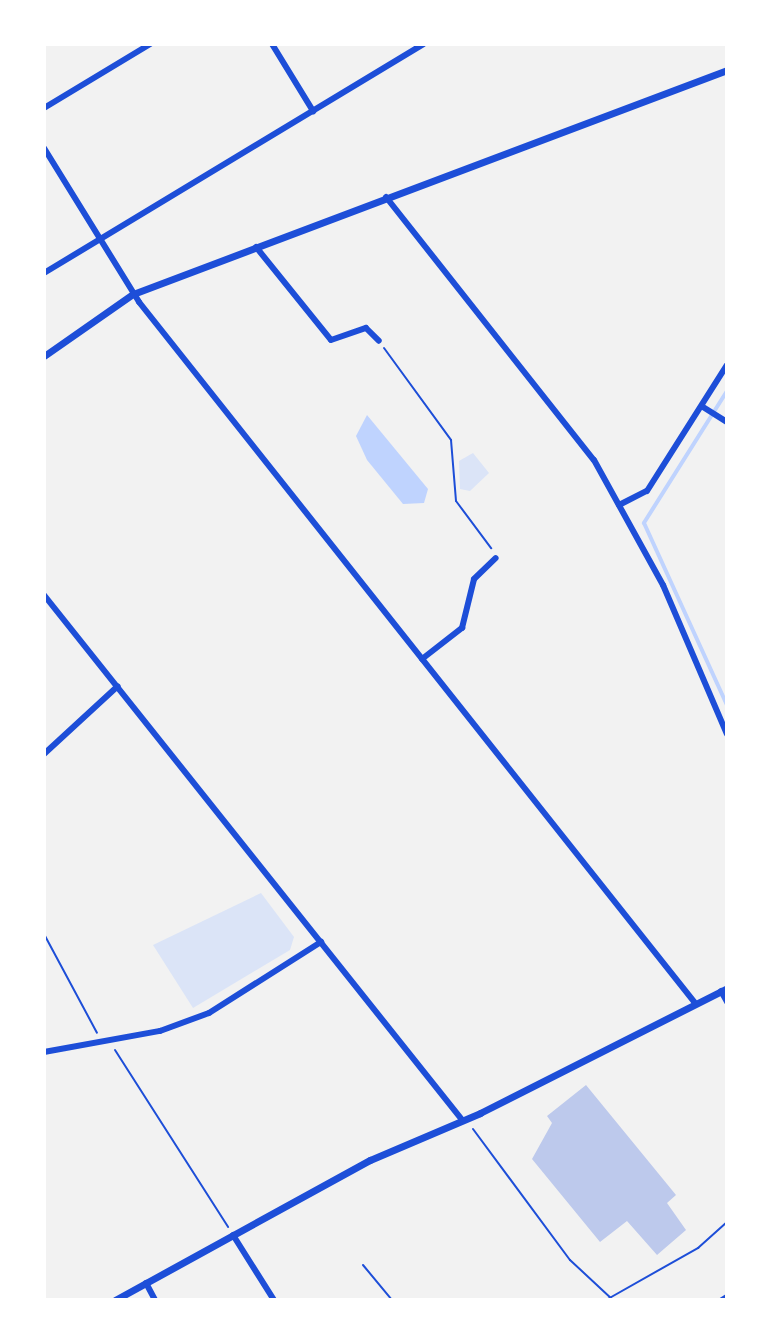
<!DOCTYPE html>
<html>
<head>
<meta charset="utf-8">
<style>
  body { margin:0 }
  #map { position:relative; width:771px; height:1344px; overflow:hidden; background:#f2f2f2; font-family:Helvetica,sans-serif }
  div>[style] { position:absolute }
  .green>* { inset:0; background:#dbe4f7 }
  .water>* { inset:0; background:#bfd3fe }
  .stream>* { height:4px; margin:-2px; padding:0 2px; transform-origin:2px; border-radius:2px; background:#bfd3fe }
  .building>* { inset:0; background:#bdc9ec }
  .path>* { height:2px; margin:-1px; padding:0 1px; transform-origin:1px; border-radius:1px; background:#1d4ed8 }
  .minor>* { height:6px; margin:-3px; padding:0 3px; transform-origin:3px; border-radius:3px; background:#1d4ed8 }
  .tertiary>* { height:7px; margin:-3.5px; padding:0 3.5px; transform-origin:3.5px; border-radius:3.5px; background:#1d4ed8 }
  span { translate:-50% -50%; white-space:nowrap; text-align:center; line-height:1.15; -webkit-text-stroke:8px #fff; paint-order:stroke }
  .frame { position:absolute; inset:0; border:46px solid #fff; pointer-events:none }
</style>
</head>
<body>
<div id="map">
  <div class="green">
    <div style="clip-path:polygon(473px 453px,489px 473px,470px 491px,460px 489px,459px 461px)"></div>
    <div style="clip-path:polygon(261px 893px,294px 937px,290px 950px,193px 1008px,153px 945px)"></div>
  </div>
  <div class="water">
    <div style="clip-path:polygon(367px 415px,428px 489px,424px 503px,403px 504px,367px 460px,356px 436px)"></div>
  </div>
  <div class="stream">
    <div style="left:727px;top:391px;width:156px;rotate:122.2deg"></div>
    <div style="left:644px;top:523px;width:200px;rotate:65.5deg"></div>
  </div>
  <div class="building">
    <div style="clip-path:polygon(586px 1085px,676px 1195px,667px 1203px,686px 1230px,657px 1255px,627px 1221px,600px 1242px,532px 1159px,552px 1123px,547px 1116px)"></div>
  </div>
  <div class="path">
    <div style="left:384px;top:348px;width:114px;rotate:53.9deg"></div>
    <div style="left:451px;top:440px;width:61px;rotate:85.3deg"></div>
    <div style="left:456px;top:501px;width:59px;rotate:53.3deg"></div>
    <div style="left:44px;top:934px;width:112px;rotate:61.8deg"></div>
    <div style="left:115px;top:1050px;width:210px;rotate:57.4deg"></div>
    <div style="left:473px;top:1129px;width:163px;rotate:53.5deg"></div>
    <div style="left:570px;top:1260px;width:59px;rotate:42.9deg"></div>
    <div style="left:363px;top:1265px;width:45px;rotate:50.4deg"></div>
    <div style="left:606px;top:1300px;width:106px;rotate:-29.5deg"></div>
    <div style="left:698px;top:1248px;width:39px;rotate:-42deg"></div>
  </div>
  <div class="minor">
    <div style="left:272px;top:44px;width:79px;rotate:58.5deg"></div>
    <div style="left:44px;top:108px;width:124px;rotate:-31.1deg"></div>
    <div style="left:44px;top:148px;width:181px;rotate:58.3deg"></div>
    <div style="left:139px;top:302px;width:895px;rotate:51.58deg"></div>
    <div style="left:386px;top:197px;width:335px;rotate:51.7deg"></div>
    <div style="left:594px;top:460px;width:143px;rotate:61.1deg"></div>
    <div style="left:663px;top:585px;width:162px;rotate:66.8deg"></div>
    <div style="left:256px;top:247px;width:119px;rotate:51.1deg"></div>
    <div style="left:331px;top:340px;width:37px;rotate:-19deg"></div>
    <div style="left:366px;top:328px;width:18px;rotate:45deg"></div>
    <div style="left:44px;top:273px;width:443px;rotate:-31.1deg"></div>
    <div style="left:703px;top:407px;width:28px;rotate:32deg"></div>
    <div style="left:619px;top:505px;width:31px;rotate:-27deg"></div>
    <div style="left:647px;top:491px;width:149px;rotate:-57.6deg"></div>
    <div style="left:44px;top:595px;width:672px;rotate:51.46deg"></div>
    <div style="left:422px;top:659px;width:51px;rotate:-37.8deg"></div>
    <div style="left:462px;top:628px;width:50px;rotate:-76.2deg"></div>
    <div style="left:474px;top:579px;width:30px;rotate:-44deg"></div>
    <div style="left:44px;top:754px;width:100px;rotate:-42.6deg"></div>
    <div style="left:721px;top:991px;width:13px;rotate:61deg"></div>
    <div style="left:44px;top:1052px;width:118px;rotate:-10.3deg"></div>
    <div style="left:160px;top:1031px;width:52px;rotate:-20.2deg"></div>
    <div style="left:209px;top:1013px;width:133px;rotate:-32.4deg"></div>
    <div style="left:233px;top:1235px;width:77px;rotate:57.8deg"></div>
    <div style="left:146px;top:1283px;width:19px;rotate:62deg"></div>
    <div style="left:722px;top:1300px;width:6px;rotate:-31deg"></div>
  </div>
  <div class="tertiary">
    <div style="left:44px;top:356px;width:108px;rotate:-34.9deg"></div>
    <div style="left:133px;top:294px;width:635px;rotate:-20.66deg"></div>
    <div style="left:115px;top:1300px;width:291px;rotate:-28.8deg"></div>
    <div style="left:370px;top:1160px;width:120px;rotate:-23.1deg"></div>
    <div style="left:480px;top:1113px;width:277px;rotate:-26.8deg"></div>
  </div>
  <div class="frame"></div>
</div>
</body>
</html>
